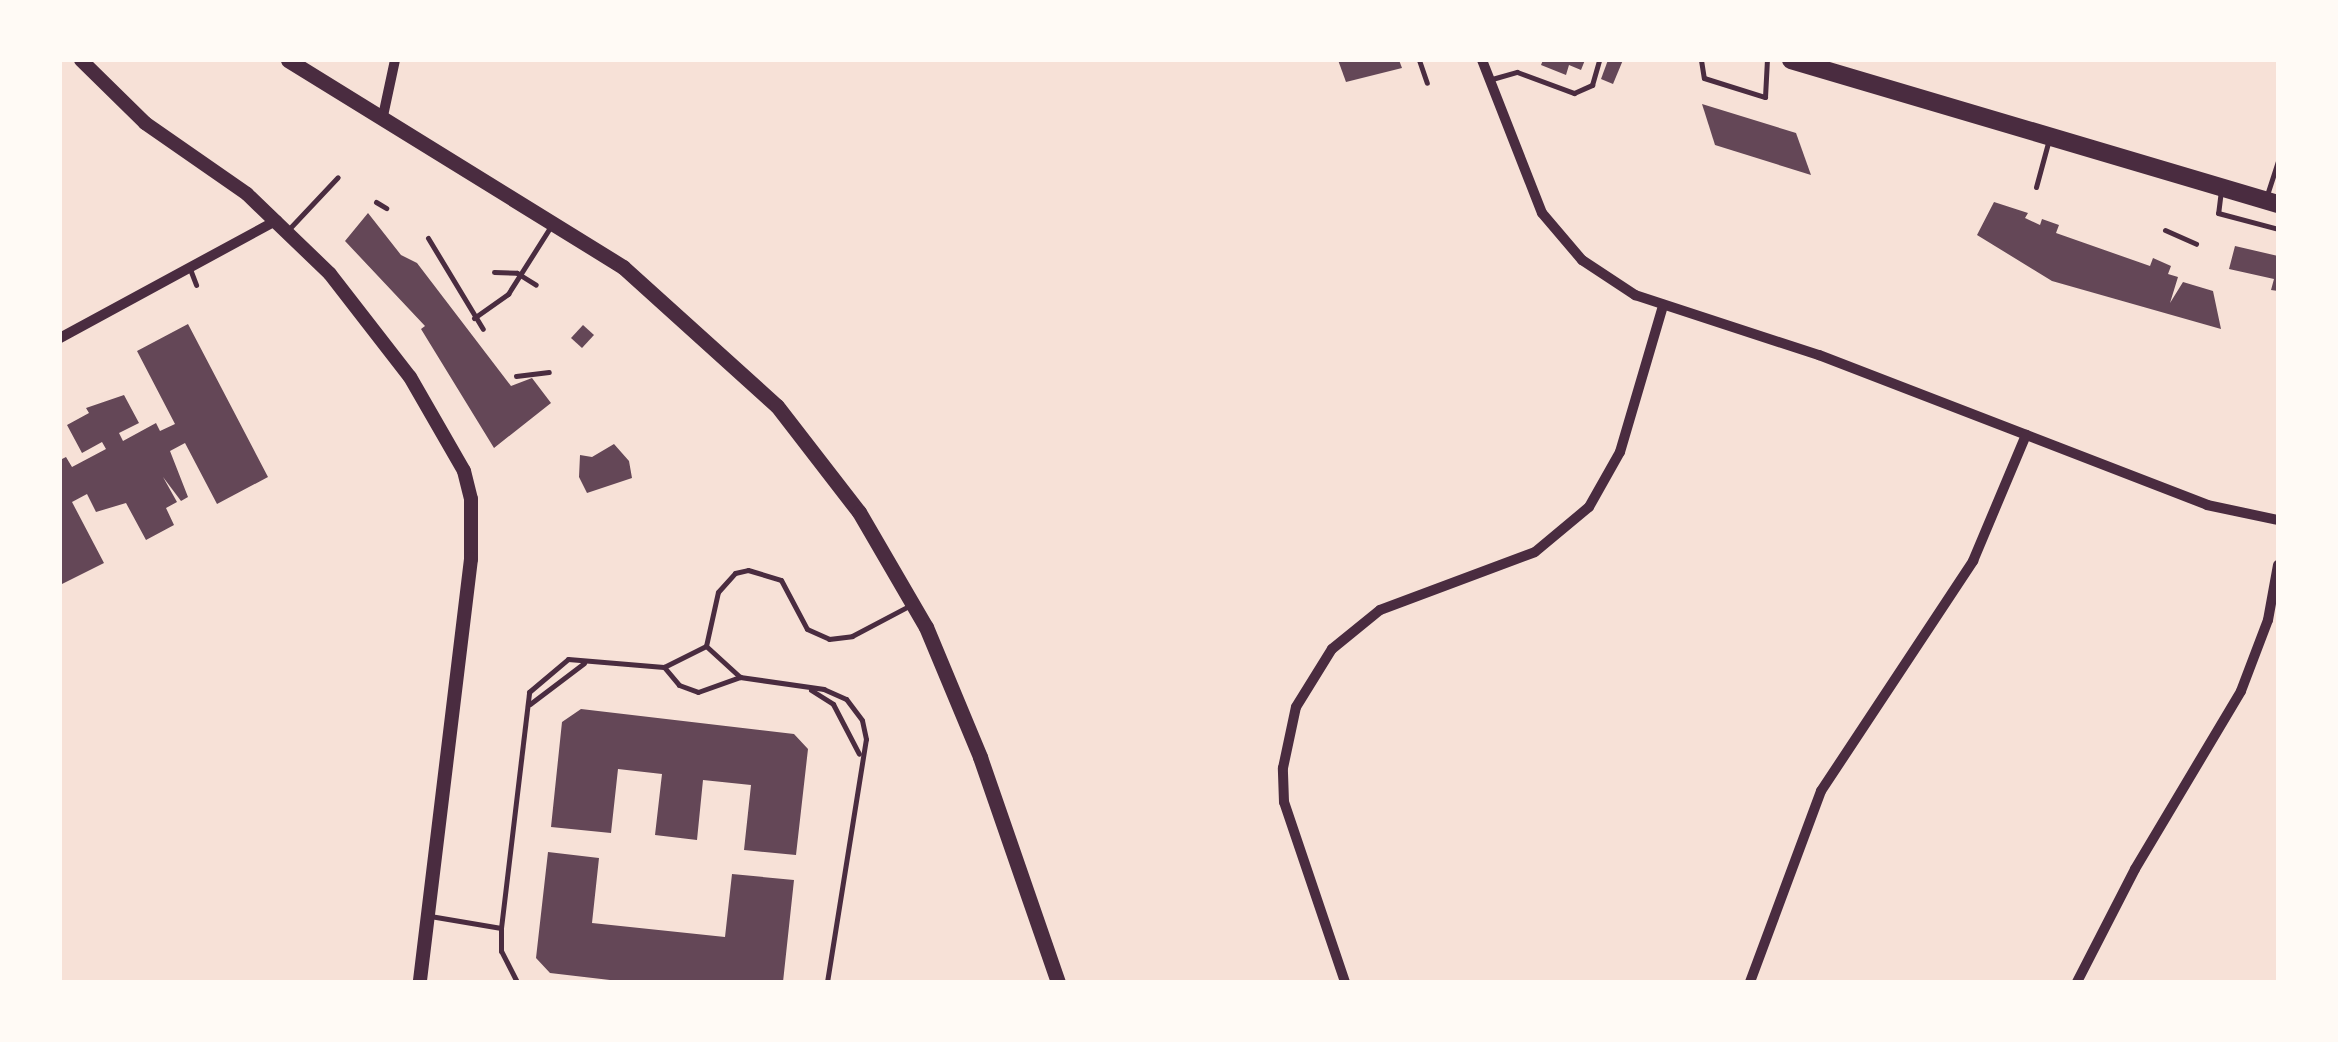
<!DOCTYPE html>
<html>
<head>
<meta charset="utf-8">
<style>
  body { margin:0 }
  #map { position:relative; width:2338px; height:1042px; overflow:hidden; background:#f7e1d7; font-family:"Work Sans",sans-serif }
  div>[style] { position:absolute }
  .building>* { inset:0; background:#644757 }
  .service>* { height:5px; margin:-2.5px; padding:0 2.5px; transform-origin:2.5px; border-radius:2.5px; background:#4a2c40 }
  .minor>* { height:10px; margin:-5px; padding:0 5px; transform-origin:5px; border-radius:5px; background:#4a2c40 }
  .tertiary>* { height:14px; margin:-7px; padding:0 7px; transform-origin:7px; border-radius:7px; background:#4a2c40 }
  .secondary>* { height:15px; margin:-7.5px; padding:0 7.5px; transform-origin:7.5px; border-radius:7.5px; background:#4a2c40 }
  .primary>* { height:18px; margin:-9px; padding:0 9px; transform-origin:9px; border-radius:9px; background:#4a2c40 }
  span { translate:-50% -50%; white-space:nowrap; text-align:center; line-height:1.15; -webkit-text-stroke:8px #fffaf5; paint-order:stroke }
  .frame { position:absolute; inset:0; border:62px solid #fffaf5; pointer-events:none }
</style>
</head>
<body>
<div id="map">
  <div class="building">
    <div style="clip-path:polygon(1338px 60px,1399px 60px,1402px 68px,1346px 82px)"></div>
    <div style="clip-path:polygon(1543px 60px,1585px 60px,1581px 70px,1569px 65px,1566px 75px,1541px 65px)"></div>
    <div style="clip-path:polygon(1608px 60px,1623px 60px,1613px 84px,1601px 79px)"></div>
    <div style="clip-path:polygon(1702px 104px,1796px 133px,1811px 175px,1715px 145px)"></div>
    <div style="clip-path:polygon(1994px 202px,2028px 213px,2025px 218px,2040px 225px,2042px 219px,2059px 225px,2056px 233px,2150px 266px,2153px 258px,2171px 266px,2168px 274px,2178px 277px,2170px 303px,2183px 282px,2213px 291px,2221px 329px,2052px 281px,1977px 235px)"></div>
    <div style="clip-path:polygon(368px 213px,401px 255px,417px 263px,511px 386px,532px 378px,551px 403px,494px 448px,421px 329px,425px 326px,345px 241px)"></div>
    <div style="clip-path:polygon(2235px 246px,2278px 256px,2278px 291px,2271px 290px,2274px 279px,2229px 269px)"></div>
    <div style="clip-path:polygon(188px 324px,268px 477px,217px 504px,185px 443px,170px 451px,188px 497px,181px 501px,163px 477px,177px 502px,166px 508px,174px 525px,146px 540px,126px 503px,96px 512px,87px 494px,72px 502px,104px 563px,60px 585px,60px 460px,66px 457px,72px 467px,106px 449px,102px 442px,82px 453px,67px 425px,89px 413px,86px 408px,124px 395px,139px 423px,119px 433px,123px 441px,156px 423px,160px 431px,175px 424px,137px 351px)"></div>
    <div style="clip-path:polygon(583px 325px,594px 335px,582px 348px,571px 338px)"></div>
    <div style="clip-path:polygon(614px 444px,629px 461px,632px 478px,587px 493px,579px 477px,580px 455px,592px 457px)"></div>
    <div style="clip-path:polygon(581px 709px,794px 734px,808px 749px,796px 855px,744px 850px,751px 785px,703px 780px,697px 840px,655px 835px,662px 774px,618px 769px,611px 833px,551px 827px,562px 722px)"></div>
    <div style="clip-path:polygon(548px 852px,599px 858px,592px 923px,725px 937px,732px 874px,794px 880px,783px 982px,627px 982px,550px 973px,536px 958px)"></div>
  </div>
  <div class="service">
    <div style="left:1419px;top:60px;width:24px;rotate:71deg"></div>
    <div style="left:1701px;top:60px;width:18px;rotate:81deg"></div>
    <div style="left:1704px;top:78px;width:64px;rotate:17.3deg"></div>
    <div style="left:1765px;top:97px;width:37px;rotate:-87deg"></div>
    <div style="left:1492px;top:79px;width:26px;rotate:-16deg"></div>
    <div style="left:1517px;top:72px;width:61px;rotate:20.2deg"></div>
    <div style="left:1574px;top:93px;width:20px;rotate:-24deg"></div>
    <div style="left:1592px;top:85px;width:26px;rotate:-74deg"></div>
    <div style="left:2036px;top:187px;width:50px;rotate:-74.8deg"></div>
    <div style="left:2221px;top:190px;width:23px;rotate:97deg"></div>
    <div style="left:2218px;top:213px;width:62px;rotate:14.9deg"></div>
    <div style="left:2266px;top:198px;width:38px;rotate:-72deg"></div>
    <div style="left:376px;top:202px;width:12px;rotate:31deg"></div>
    <div style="left:289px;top:229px;width:71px;rotate:-46.7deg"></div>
    <div style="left:2165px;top:230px;width:34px;rotate:24deg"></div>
    <div style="left:428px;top:238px;width:106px;rotate:58.9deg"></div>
    <div style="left:190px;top:269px;width:17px;rotate:69deg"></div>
    <div style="left:494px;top:272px;width:23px;rotate:2deg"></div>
    <div style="left:517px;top:273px;width:22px;rotate:32deg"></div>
    <div style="left:474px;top:318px;width:42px;rotate:-35.2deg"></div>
    <div style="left:508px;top:294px;width:80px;rotate:-57.7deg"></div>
    <div style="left:516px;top:376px;width:33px;rotate:-7deg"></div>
    <div style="left:664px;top:667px;width:23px;rotate:50deg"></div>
    <div style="left:679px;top:685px;width:20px;rotate:20deg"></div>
    <div style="left:698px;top:692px;width:45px;rotate:-19.7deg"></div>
    <div style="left:811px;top:690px;width:26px;rotate:32deg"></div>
    <div style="left:833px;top:704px;width:56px;rotate:62.5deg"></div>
    <div style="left:530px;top:704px;width:68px;rotate:-37.2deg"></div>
    <div style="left:430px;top:916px;width:72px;rotate:9.6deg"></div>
    <div style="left:517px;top:982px;width:35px;rotate:-117deg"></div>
    <div style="left:501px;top:951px;width:23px;rotate:-90deg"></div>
    <div style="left:501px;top:928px;width:238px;rotate:-83.2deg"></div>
    <div style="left:529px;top:692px;width:51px;rotate:-40.2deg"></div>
    <div style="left:568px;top:659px;width:96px;rotate:4.8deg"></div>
    <div style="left:664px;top:667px;width:47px;rotate:-26.6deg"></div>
    <div style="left:827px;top:982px;width:246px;rotate:-80.9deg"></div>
    <div style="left:866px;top:739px;width:19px;rotate:-102deg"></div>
    <div style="left:862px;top:720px;width:26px;rotate:-127deg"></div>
    <div style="left:846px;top:699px;width:24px;rotate:-156deg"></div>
    <div style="left:824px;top:689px;width:85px;rotate:-171.9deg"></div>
    <div style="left:740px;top:677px;width:46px;rotate:-137.6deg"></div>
    <div style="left:706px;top:646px;width:55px;rotate:-77.5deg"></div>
    <div style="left:718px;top:592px;width:25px;rotate:-48deg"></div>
    <div style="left:735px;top:573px;width:13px;rotate:-13deg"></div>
    <div style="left:748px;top:570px;width:34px;rotate:17deg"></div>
    <div style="left:781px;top:580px;width:55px;rotate:62deg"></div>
    <div style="left:807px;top:629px;width:24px;rotate:24deg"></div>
    <div style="left:829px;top:639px;width:23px;rotate:-7deg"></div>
    <div style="left:852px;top:636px;width:64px;rotate:-27.8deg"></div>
  </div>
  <div class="minor">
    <div style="left:1482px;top:60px;width:164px;rotate:68.6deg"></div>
    <div style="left:1542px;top:213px;width:62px;rotate:49.6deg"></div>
    <div style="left:1582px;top:260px;width:64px;rotate:33.4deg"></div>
    <div style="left:1635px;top:295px;width:194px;rotate:18.1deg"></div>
    <div style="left:1819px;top:355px;width:416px;rotate:21.1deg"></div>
    <div style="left:2207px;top:505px;width:73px;rotate:11.9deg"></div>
    <div style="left:383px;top:116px;width:57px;rotate:-77.9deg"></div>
    <div style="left:60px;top:338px;width:247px;rotate:-28.5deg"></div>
    <div style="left:1345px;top:982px;width:190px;rotate:-108.7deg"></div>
    <div style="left:1284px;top:802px;width:34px;rotate:-92deg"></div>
    <div style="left:1283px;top:768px;width:62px;rotate:-78deg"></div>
    <div style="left:1296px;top:707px;width:68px;rotate:-58.2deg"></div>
    <div style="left:1332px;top:649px;width:62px;rotate:-39.1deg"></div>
    <div style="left:1380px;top:610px;width:165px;rotate:-20.5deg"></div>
    <div style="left:1535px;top:552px;width:70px;rotate:-39.8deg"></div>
    <div style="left:1589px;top:507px;width:63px;rotate:-60.6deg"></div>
    <div style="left:1620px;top:452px;width:152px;rotate:-73.6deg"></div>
    <div style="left:1750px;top:982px;width:204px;rotate:-69.6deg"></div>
    <div style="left:1821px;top:791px;width:276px;rotate:-56.5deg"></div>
    <div style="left:1973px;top:561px;width:137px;rotate:-67.2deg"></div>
    <div style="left:2077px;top:982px;width:127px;rotate:-62.8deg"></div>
    <div style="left:2135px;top:869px;width:207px;rotate:-59.2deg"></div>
    <div style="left:2241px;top:691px;width:76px;rotate:-69.2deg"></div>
    <div style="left:2268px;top:620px;width:56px;rotate:-79.7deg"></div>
  </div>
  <div class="tertiary">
    <div style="left:81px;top:60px;width:90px;rotate:44.5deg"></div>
    <div style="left:145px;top:123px;width:124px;rotate:34.8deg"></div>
    <div style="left:247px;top:194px;width:115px;rotate:43.9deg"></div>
    <div style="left:330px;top:274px;width:130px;rotate:52.2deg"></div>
    <div style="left:410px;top:377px;width:108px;rotate:60.1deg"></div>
    <div style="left:464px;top:471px;width:29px;rotate:76deg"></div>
    <div style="left:471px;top:499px;width:60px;rotate:90deg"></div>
    <div style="left:471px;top:559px;width:426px;rotate:96.9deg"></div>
  </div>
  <div class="secondary">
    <div style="left:288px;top:60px;width:394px;rotate:31.7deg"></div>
    <div style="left:623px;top:267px;width:207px;rotate:42.1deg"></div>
    <div style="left:777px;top:406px;width:134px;rotate:52.3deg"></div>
    <div style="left:859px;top:512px;width:133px;rotate:59.8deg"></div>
    <div style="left:926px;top:627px;width:141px;rotate:67.4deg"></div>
    <div style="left:980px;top:757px;width:238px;rotate:70.9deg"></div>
  </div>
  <div class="primary">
    <div style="left:1791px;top:60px;width:508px;rotate:16.47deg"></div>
  </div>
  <div class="frame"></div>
</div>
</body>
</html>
